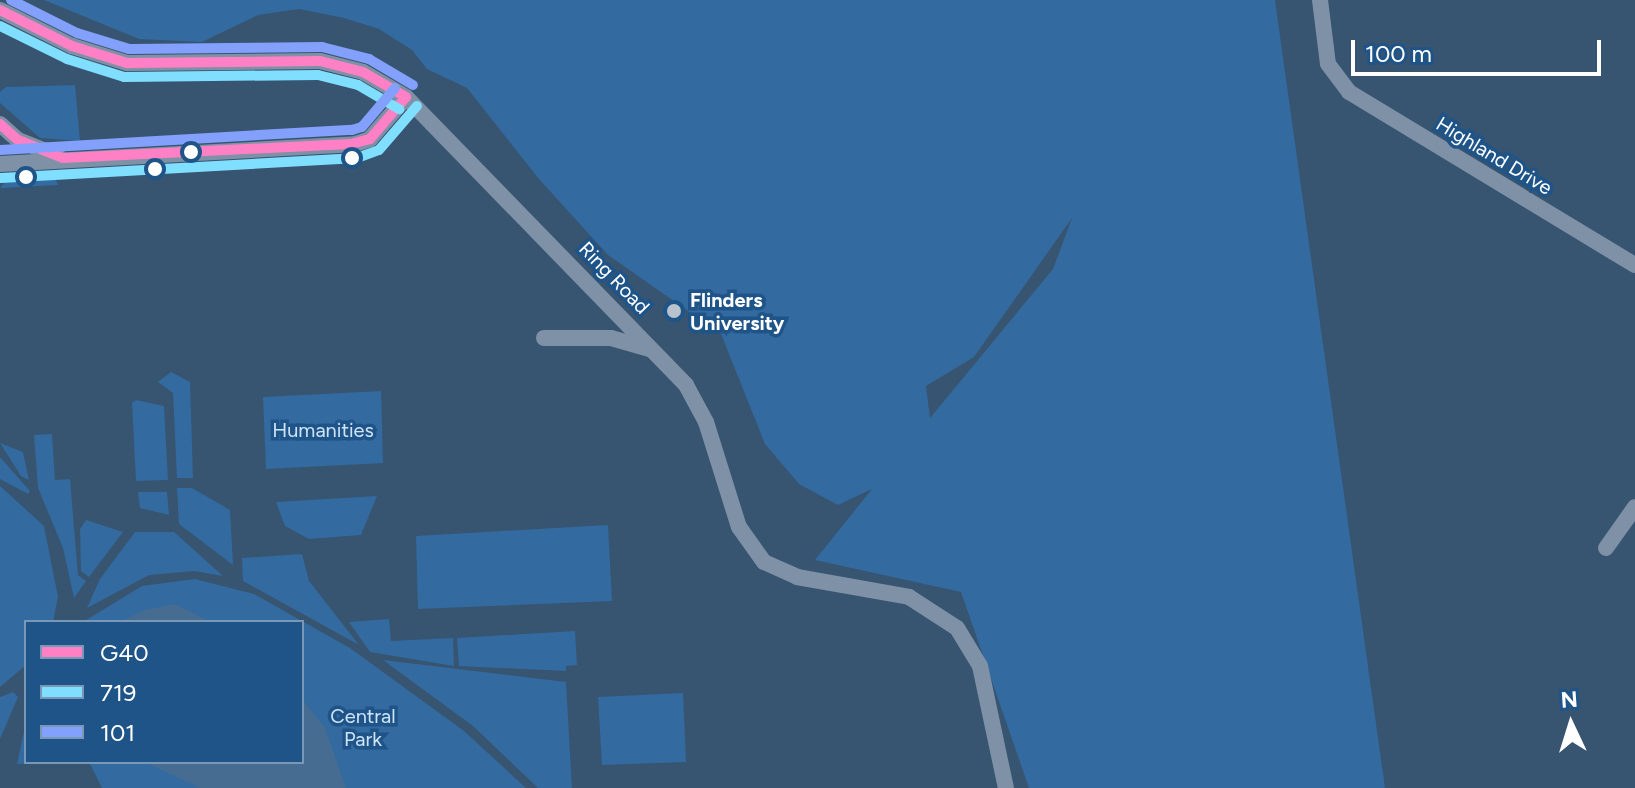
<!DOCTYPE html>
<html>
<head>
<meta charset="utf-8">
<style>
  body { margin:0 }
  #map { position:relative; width:1635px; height:788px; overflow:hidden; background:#375471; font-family:Figtree,sans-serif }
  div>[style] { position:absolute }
  .green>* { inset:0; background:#336a9f }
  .water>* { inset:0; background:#466c91 }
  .minor>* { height:16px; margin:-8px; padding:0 8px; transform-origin:8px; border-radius:8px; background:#7e91a6 }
  .bus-1>* { height:10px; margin:-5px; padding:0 5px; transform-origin:5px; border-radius:5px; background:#ff80c5 }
  .bus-2>* { height:10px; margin:-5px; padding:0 5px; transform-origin:5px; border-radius:5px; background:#80deff }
  .bus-3>* { height:10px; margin:-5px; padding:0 5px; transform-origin:5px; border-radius:5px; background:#83a1fc }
  .dots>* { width:22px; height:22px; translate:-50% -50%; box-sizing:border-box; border:4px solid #1f5489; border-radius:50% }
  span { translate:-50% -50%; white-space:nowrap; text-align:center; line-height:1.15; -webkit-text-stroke:7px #1f5489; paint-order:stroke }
  .street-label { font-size:20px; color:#fff }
  .poi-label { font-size:20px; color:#fff; font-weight:700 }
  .left { translate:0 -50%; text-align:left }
  .park-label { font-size:20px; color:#cee4f8 }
  .legend { position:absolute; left:24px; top:620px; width:280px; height:144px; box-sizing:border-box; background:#1f5489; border:2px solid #7998b8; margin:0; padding:10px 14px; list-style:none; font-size:24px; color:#fff }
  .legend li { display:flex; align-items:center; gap:16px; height:40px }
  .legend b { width:40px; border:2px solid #7998b8 }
  .north { position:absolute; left:1531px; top:684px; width:80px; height:80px; -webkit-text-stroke:6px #1f5489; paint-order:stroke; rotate:356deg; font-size:22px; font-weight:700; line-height:32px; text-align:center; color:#fff }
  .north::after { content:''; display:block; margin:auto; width:28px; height:36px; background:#fff; clip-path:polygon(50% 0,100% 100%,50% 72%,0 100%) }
  .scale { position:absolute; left:1351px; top:40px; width:250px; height:36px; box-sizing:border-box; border:4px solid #fff; border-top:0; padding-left:10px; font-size:24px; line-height:28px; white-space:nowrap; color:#fff; -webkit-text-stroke:6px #1f5489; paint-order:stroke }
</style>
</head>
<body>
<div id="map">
  <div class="green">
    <div style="clip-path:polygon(evenodd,44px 0,1275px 0,1385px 788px,1029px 788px,961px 592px,815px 560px,872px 489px,838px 505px,799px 484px,765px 444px,721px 334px,608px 255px,539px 179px,467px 88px,427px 69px,412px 50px,379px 29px,344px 18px,299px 9px,258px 15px,202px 42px,139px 39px,44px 0,1072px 218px,1053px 269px,930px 418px,926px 386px,974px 357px,1072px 218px)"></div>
    <div style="clip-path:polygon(75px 85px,80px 141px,40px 138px,0 103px,0 92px,6px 87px)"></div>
    <div style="clip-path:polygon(55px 177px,58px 185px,0 188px,7px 180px)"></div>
    <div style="clip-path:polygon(171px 372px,190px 382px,193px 478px,177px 478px,173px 393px,158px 382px)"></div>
    <div style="clip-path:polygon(381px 391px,383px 463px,266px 469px,263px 397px)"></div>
    <div style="clip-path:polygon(136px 400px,164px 406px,168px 480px,136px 481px,132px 403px)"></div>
    <div style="clip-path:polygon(52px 434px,55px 480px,70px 479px,78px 575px,86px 581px,74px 598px,63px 548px,38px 488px,34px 435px)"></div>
    <div style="clip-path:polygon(0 443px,23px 452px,29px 480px,21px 476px)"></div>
    <div style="clip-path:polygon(0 457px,30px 491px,28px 494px,0 479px)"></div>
    <div style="clip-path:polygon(0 486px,44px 526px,58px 597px,53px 622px,26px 622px,26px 665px,0 687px)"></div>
    <div style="clip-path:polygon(177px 488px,192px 488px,230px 510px,233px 565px,179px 524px)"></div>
    <div style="clip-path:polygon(138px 492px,167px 492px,169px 515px,140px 508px)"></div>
    <div style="clip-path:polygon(377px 496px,361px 535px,309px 539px,285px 526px,276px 502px)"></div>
    <div style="clip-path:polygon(86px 520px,123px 532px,89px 577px,81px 571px,80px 529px)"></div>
    <div style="clip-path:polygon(608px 525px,612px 601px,418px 609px,416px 536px)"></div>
    <div style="clip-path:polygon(135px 532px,174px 532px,223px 576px,194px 571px,149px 575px,87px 608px,100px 579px)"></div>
    <div style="clip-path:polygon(302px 554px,309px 581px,359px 645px,243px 581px,242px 558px)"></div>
    <div style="clip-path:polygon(195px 579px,254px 594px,350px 648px,464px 731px,526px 788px,102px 788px,89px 762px,302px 762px,302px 622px,83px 622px,142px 586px)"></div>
    <div style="clip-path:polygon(389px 619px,391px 641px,453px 638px,454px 666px,370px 652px,349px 622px)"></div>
    <div style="clip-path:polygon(575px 631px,577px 665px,566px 666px,566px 671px,459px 666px,457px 638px)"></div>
    <div style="clip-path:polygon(383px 660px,566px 682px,572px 788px,538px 788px,473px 726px)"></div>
    <div style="clip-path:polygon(13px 692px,18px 697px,0 739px,0 697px)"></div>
    <div style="clip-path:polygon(683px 693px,686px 762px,602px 765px,598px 697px)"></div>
    <div style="clip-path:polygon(26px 722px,26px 762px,65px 762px,17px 764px)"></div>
  </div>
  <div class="water">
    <div style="clip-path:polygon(175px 604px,211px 622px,120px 622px,144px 610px)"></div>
    <div style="clip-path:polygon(302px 699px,325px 728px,346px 788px,200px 788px,145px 762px,302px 762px)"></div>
  </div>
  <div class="minor">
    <div style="left:1320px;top:0;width:64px;rotate:82.9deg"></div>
    <div style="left:1328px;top:64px;width:35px;rotate:53deg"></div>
    <div style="left:1349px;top:92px;width:334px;rotate:31.2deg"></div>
    <div style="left:0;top:10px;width:80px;rotate:26.6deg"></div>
    <div style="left:72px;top:46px;width:58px;rotate:17.2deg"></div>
    <div style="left:127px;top:63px;width:193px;rotate:-0.6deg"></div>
    <div style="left:320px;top:61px;width:44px;rotate:14.3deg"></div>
    <div style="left:363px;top:72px;width:50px;rotate:30.2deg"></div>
    <div style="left:406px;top:97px;width:402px;rotate:45.8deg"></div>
    <div style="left:686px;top:385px;width:42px;rotate:61.6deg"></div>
    <div style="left:706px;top:422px;width:110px;rotate:72.6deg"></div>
    <div style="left:739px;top:527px;width:43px;rotate:54.5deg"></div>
    <div style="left:764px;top:562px;width:36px;rotate:24deg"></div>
    <div style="left:797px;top:577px;width:114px;rotate:10.1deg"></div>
    <div style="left:909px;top:597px;width:57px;rotate:32.9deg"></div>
    <div style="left:957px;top:628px;width:44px;rotate:58.8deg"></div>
    <div style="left:980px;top:666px;width:125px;rotate:78deg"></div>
    <div style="left:0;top:124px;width:24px;rotate:42deg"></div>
    <div style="left:18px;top:140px;width:43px;rotate:21.8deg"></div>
    <div style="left:0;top:164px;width:356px;rotate:-3.2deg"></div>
    <div style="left:355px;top:144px;width:16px;rotate:-18deg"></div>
    <div style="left:370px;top:139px;width:55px;rotate:-49.4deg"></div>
    <div style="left:544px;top:338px;width:67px"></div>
    <div style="left:611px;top:338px;width:40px;rotate:16deg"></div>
    <div style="left:1606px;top:548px;width:50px;rotate:-54.7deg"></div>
  </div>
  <div class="bus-1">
    <div style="left:0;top:10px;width:80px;rotate:26.6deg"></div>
    <div style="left:72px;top:46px;width:58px;rotate:17.2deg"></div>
    <div style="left:127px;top:63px;width:193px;rotate:-0.6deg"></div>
    <div style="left:320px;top:61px;width:44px;rotate:14.3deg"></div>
    <div style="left:363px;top:72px;width:50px;rotate:30.2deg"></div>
    <div style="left:0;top:124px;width:24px;rotate:42deg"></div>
    <div style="left:18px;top:140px;width:48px;rotate:21.8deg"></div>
    <div style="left:63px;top:158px;width:288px;rotate:-2.8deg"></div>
    <div style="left:351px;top:144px;width:20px;rotate:-15deg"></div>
    <div style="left:370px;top:139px;width:55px;rotate:-49.4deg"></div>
  </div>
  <div class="bus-2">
    <div style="left:0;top:26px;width:75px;rotate:26.2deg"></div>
    <div style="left:67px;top:59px;width:60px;rotate:17.5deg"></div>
    <div style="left:124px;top:77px;width:194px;rotate:-0.6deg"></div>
    <div style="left:318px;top:75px;width:41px;rotate:14deg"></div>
    <div style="left:358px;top:85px;width:48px;rotate:30.3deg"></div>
    <div style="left:1px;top:178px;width:357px;rotate:-3.2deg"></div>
    <div style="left:357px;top:158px;width:23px;rotate:-20deg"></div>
    <div style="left:379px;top:150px;width:58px;rotate:-49.2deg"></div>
  </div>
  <div class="bus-3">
    <div style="left:11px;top:0;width:74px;rotate:26.6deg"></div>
    <div style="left:77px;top:33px;width:54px;rotate:17.1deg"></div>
    <div style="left:129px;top:49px;width:193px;rotate:-0.6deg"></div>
    <div style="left:322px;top:47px;width:49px;rotate:14.3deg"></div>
    <div style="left:369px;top:59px;width:51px;rotate:30.6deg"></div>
    <div style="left:0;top:150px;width:353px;rotate:-3.3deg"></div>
    <div style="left:352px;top:130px;width:10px;rotate:-17deg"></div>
    <div style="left:362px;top:127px;width:51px;rotate:-49.8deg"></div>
  </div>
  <div class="dots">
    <div style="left:191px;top:152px;background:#fff"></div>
    <div style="left:352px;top:158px;background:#fff"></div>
    <div style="left:155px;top:169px;background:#fff"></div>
    <div style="left:26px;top:177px;background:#fff"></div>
    <div style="left:674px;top:311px;background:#b9c3cd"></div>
  </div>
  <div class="street-label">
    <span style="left:1494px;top:156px;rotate:31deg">Highland Drive</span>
    <span style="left:614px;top:278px;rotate:46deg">Ring Road</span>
  </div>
  <div class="poi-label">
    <span class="left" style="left:690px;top:312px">Flinders<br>University</span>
  </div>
  <div class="park-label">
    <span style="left:323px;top:430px">Humanities</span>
    <span style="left:363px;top:728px">Central<br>Park</span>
  </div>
  <ul class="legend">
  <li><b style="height:10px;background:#ff80c5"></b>G40</li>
  <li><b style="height:10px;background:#80deff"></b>719</li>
  <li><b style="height:10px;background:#83a1fc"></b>101</li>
  </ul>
  <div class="north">N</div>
  <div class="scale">100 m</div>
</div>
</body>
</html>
